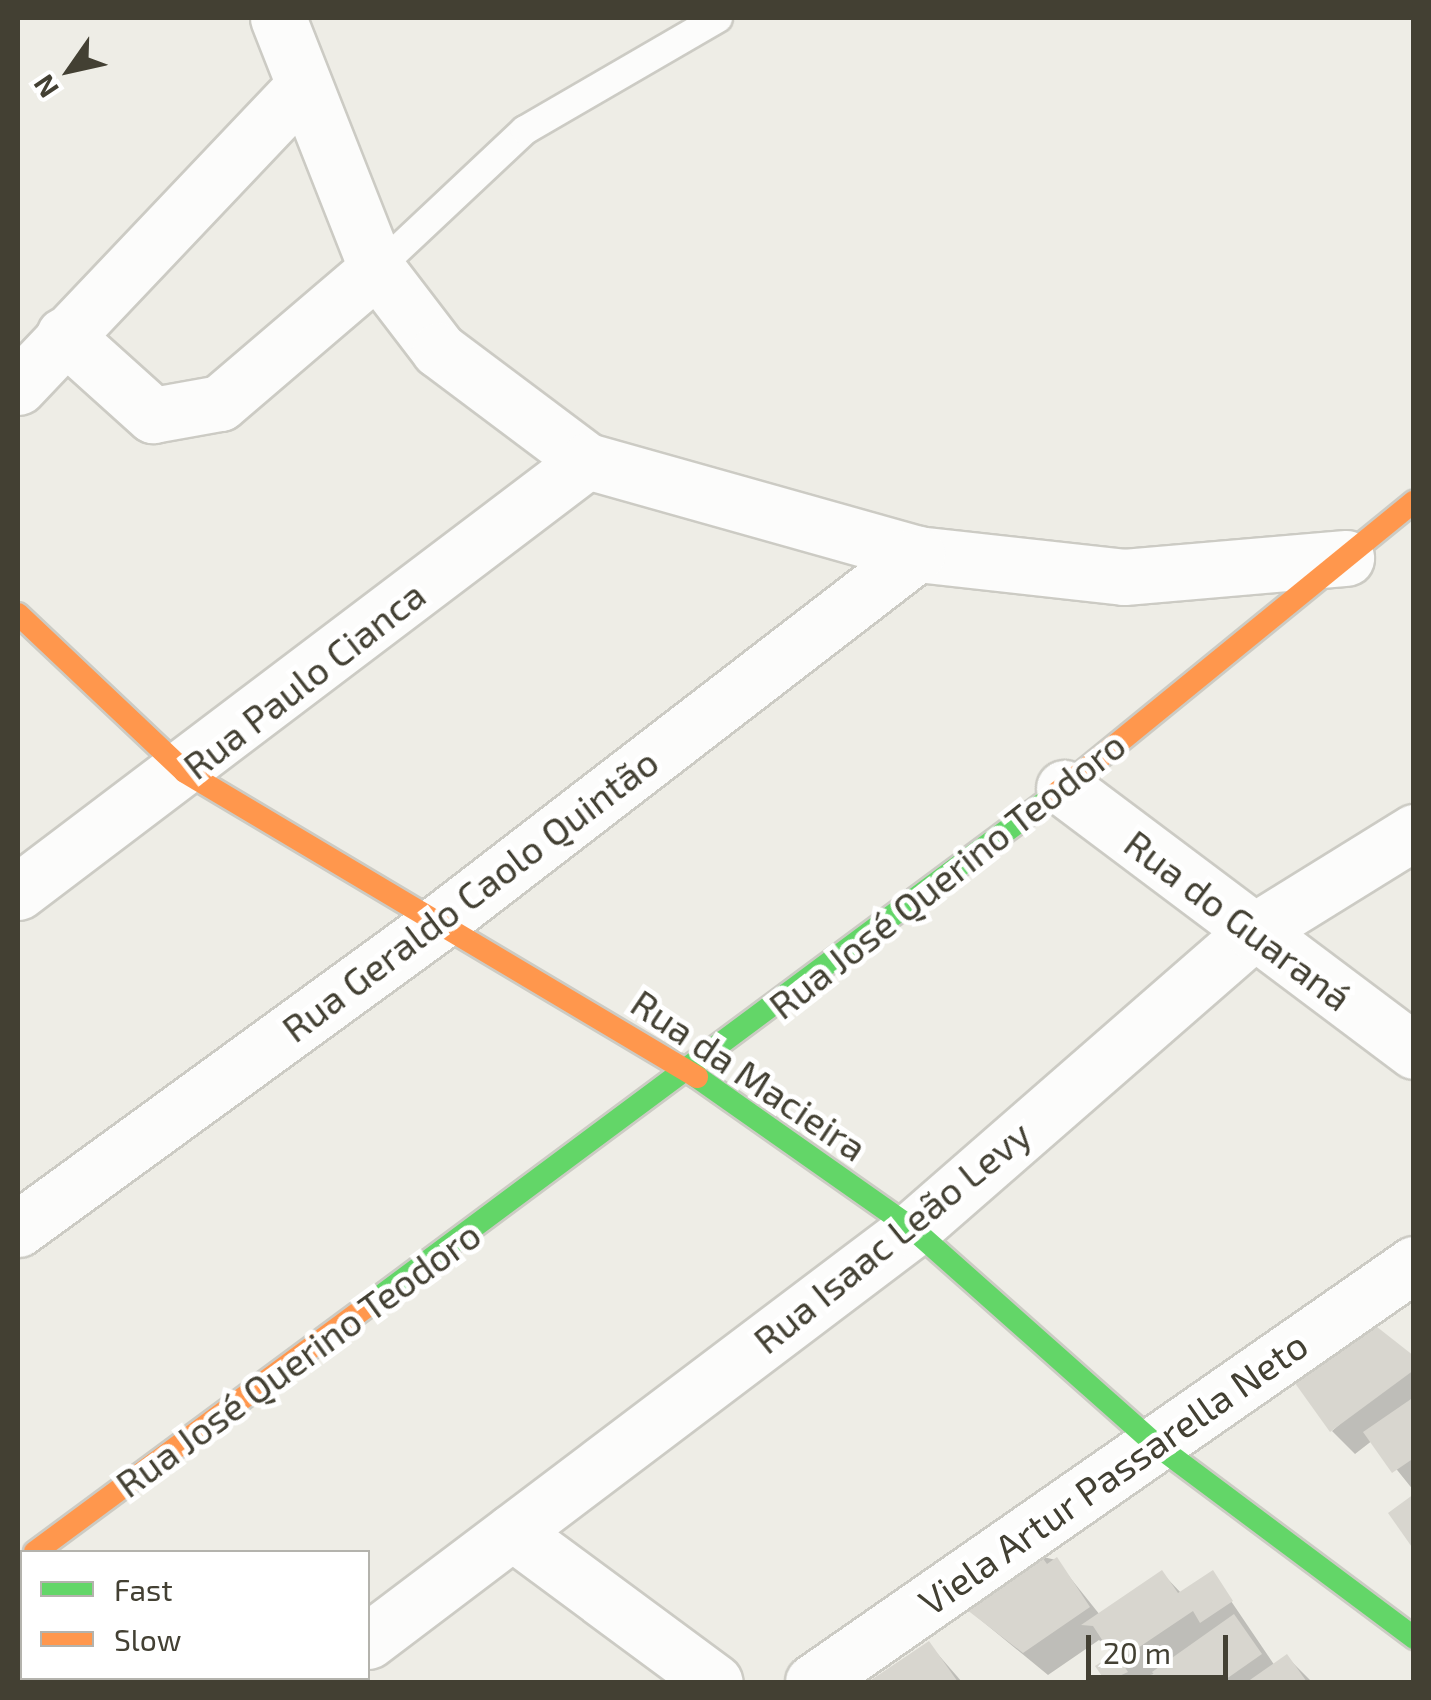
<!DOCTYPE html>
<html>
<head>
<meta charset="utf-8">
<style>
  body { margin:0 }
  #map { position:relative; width:1431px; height:1700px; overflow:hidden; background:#eeede6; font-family:"Exo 2",sans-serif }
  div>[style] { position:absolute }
  .shadow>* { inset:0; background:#0003 }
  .building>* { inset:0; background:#d8d6cf }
  .roads { filter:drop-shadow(2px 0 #cccbc4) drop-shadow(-2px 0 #cccbc4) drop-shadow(0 2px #cccbc4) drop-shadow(0 -2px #cccbc4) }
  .lane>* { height:28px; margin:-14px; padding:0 14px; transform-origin:14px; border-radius:14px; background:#fcfcfb }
  .street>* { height:55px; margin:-27.5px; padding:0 27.5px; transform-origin:27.5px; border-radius:27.5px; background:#fcfcfb }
  .fast>* { height:22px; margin:-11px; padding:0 11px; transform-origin:11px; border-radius:11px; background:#63d668 }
  .slow>* { height:22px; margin:-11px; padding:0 11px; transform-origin:11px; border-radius:11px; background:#ff974d }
  span { translate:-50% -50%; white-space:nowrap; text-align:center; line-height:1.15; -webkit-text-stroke:10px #fff; paint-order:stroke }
  .street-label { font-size:38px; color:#434033 }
  .frame { position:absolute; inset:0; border:20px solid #434033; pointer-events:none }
  .legend { position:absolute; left:20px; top:1550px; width:350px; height:130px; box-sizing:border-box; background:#fff; border:2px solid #b4b3ad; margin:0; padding:12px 18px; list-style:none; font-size:30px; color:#434033 }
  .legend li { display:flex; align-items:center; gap:20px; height:50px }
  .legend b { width:50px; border:2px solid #b4b3ad }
  .north { position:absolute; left:20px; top:20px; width:100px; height:100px; -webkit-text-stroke:8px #fff; paint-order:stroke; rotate:236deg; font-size:28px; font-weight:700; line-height:40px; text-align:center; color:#434033 }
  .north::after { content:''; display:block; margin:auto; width:35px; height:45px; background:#434033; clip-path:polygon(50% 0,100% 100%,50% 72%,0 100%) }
  .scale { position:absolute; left:1086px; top:1635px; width:142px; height:45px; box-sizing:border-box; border:5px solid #434033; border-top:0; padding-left:12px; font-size:30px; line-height:35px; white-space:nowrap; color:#434033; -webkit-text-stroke:8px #fff; paint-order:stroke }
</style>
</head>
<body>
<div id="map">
  <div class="shadow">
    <div style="clip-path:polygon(1414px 1359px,1414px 1491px,1373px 1440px,1355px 1454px,1332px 1431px)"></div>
    <div style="clip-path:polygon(1039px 1556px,1056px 1560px,1100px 1615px,1162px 1573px,1182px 1594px,1212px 1573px,1275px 1666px,1287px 1657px,1312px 1682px,1163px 1682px,1156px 1674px,1109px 1682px,1099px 1667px,1116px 1655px,1099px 1640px,1048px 1675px,965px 1607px)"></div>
    <div style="clip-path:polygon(929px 1644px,962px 1682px,872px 1682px)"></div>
  </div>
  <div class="building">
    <div style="clip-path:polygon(1372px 1323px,1414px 1356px,1414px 1370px,1330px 1432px,1292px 1379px)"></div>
    <div style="clip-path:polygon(1414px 1397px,1414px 1458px,1392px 1473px,1363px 1432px)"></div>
    <div style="clip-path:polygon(1414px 1494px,1414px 1550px,1388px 1513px)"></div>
    <div style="clip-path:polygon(1039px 1553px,1047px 1564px,1057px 1557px,1090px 1607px,1023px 1653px,962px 1606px)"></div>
    <div style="clip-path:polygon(1162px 1570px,1178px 1593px,1213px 1570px,1233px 1601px,1200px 1623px,1193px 1611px,1120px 1660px,1128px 1672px,1106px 1682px,1095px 1666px,1112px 1655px,1093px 1626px,1081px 1625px)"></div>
    <div style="clip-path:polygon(1234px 1614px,1262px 1654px,1222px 1682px,1160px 1682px,1152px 1672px)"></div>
    <div style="clip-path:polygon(929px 1641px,958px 1682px,868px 1682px)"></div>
    <div style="clip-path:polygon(1287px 1654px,1307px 1682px,1247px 1682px)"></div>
  </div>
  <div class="roads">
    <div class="lane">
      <div style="left:377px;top:269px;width:203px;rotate:-43.2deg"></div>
      <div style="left:525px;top:130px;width:223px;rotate:-30.1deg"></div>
    </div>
    <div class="street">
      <div style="left:278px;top:18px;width:270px;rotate:68.5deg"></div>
      <div style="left:377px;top:269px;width:102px;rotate:52.6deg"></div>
      <div style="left:439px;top:350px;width:185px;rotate:36.9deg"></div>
      <div style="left:587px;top:461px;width:343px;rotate:15.7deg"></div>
      <div style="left:917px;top:554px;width:208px;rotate:6.3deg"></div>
      <div style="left:1124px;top:577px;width:223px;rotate:-4.9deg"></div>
      <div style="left:64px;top:335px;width:120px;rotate:42deg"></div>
      <div style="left:153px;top:415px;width:68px;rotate:-10.2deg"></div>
      <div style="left:220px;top:403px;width:206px;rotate:-40.5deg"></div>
      <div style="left:18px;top:387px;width:410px;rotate:-46.5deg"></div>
      <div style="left:1064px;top:788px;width:438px;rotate:36.9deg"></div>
      <div style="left:18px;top:892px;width:714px;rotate:-37.14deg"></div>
      <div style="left:18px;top:1229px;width:515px;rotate:-36.07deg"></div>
      <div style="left:434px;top:926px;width:610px;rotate:-37.6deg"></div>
      <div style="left:512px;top:1532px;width:252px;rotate:36.5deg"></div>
      <div style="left:368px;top:1641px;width:683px;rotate:-37.09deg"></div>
      <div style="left:913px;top:1229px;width:451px;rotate:-41.1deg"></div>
      <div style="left:1253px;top:932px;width:190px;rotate:-31.8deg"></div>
      <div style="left:312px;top:1682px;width:8px;rotate:-30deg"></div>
      <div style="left:813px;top:1682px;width:732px;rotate:-34.82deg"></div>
    </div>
    <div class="fast">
      <div style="left:697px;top:1077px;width:264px;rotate:35.1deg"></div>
      <div style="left:913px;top:1229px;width:324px;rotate:41.6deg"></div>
      <div style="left:1155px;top:1444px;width:324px;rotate:36.8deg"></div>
      <div style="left:366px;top:1307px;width:850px;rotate:-36.63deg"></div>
    </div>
    <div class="slow">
      <div style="left:18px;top:614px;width:230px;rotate:43.4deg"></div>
      <div style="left:185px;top:772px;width:596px;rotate:30.78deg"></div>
      <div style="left:1048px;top:800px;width:472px;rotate:-39.2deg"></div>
      <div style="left:35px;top:1552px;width:412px;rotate:-36.5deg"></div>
    </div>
  </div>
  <div class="street-label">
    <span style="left:304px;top:680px;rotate:-38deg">Rua Paulo Cianca</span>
    <span style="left:947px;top:875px;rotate:-38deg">Rua José Querino Teodoro</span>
    <span style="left:470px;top:895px;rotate:-37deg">Rua Geraldo Caolo Quintão</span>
    <span style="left:1238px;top:920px;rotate:37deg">Rua do Guaraná</span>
    <span style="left:749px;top:1075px;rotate:34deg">Rua da Macieira</span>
    <span style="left:892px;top:1237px;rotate:-39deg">Rua Isaac Leão Levy</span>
    <span style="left:298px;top:1359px;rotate:-36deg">Rua José Querino Teodoro</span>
    <span style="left:1113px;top:1473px;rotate:-35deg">Viela Artur Passarella Neto</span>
  </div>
  <div class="frame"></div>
  <ul class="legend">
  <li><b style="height:12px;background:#63d668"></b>Fast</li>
  <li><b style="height:12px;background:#ff974d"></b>Slow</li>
  </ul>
  <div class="north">N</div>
  <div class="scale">20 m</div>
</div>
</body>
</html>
